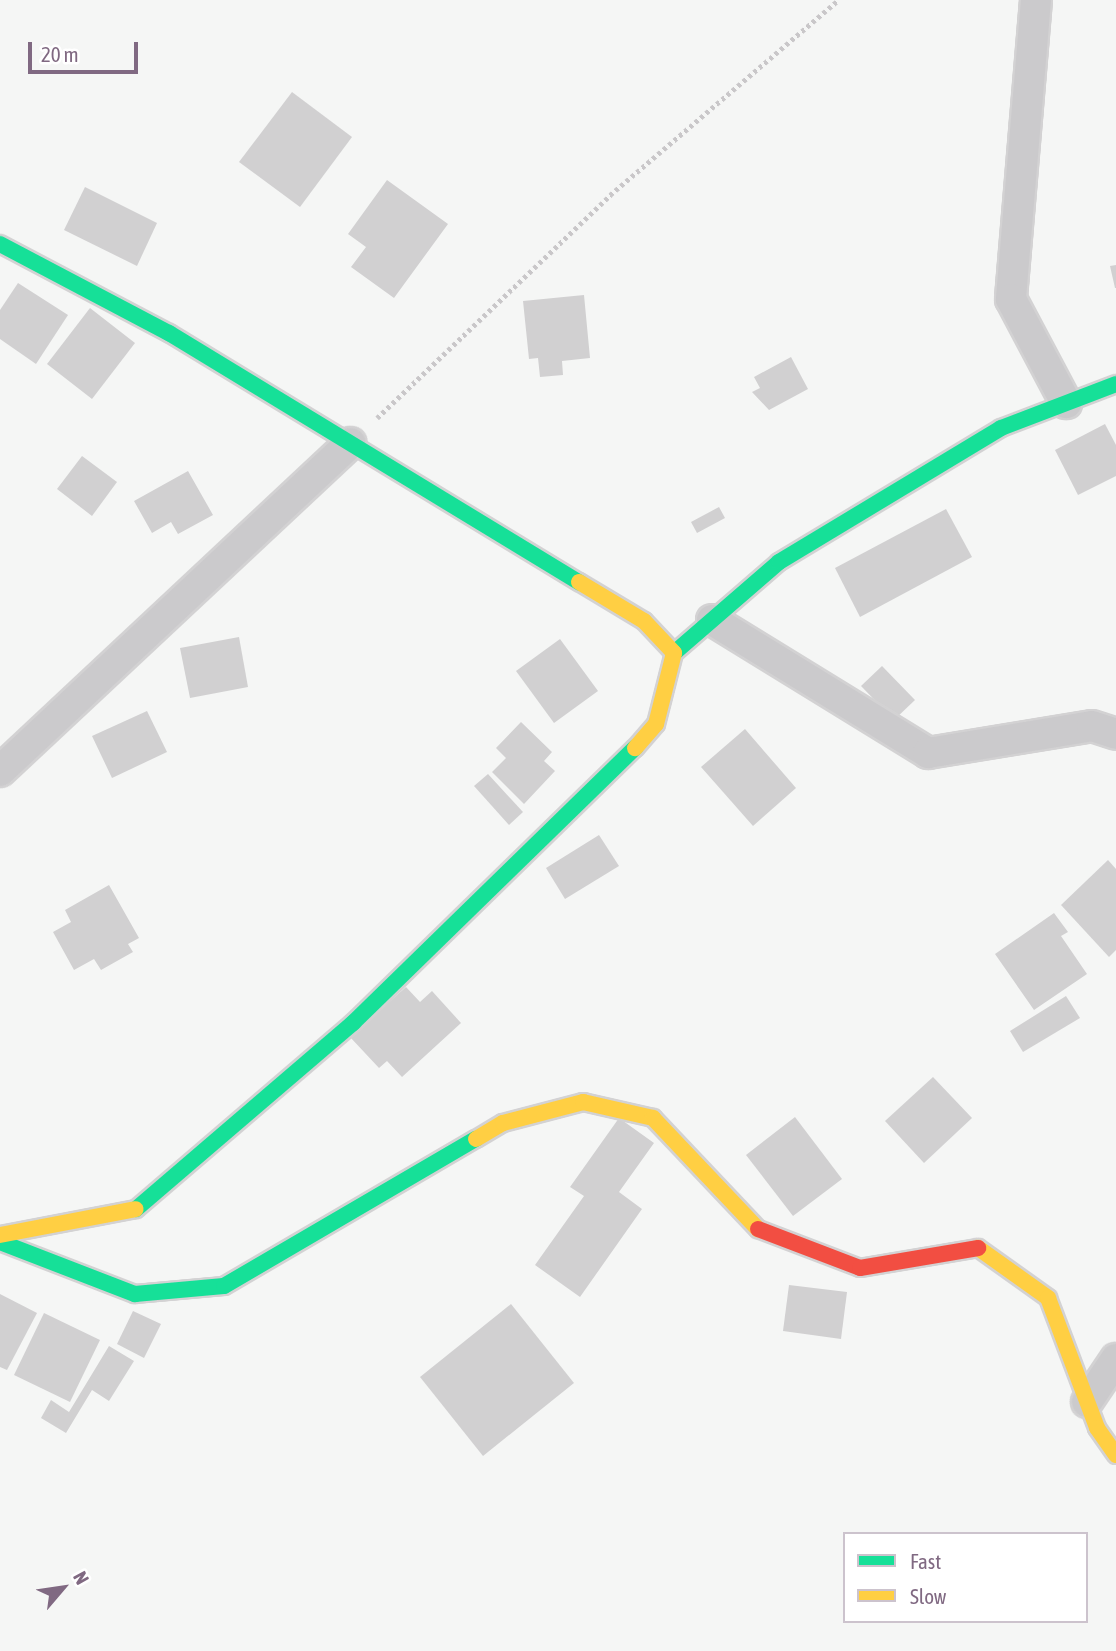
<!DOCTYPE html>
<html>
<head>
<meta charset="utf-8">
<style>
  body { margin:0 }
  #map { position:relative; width:1116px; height:1651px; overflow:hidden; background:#f5f6f5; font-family:"Asap Condensed",sans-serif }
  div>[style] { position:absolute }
  .building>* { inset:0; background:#d1d0d1 }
  .path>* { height:4.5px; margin-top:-2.25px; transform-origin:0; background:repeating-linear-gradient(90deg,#c9c7c9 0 3.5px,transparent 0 7px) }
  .roads { filter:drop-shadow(2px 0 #d3d2d3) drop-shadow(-2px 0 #d3d2d3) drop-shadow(0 2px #d3d2d3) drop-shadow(0 -2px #d3d2d3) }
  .street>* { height:30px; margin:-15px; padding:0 15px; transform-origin:15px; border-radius:15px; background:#cbcacc }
  .fast>* { height:16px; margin:-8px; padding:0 8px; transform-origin:8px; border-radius:8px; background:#16e098 }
  .slow>* { height:16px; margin:-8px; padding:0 8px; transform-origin:8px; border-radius:8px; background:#ffcf43 }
  .jam>* { height:16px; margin:-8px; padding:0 8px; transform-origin:8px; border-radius:8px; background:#f24e42 }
  span { translate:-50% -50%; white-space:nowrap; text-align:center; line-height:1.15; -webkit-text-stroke:7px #fff; paint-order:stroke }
  .legend { position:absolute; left:843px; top:1532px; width:245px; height:91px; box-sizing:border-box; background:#fff; border:2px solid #ccc3cd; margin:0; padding:9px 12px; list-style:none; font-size:21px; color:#806982 }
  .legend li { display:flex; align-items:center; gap:14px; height:35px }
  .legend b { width:35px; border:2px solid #ccc3cd }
  .north { position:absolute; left:28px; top:1553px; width:70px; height:70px; -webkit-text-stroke:5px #fff; paint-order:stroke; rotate:61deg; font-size:19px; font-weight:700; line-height:28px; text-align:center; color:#806982 }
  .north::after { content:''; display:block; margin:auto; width:24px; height:32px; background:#806982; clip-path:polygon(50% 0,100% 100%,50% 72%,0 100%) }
  .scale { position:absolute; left:28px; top:42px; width:110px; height:32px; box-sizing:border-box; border:4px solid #806982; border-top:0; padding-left:9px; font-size:21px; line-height:24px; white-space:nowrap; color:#806982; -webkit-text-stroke:5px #fff; paint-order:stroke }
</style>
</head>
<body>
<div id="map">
  <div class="building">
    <div style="clip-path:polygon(292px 92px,352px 137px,300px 207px,239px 162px)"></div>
    <div style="clip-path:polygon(387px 180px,448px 224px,394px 298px,351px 267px,366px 247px,348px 234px)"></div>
    <div style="clip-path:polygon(85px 187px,157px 223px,137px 266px,64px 230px)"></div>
    <div style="clip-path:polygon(1116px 265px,1116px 288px,1115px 288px,1110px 266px)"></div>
    <div style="clip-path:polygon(18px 283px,68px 315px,36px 364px,0 339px,0 310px)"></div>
    <div style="clip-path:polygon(584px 295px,590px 358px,562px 361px,563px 375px,540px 377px,538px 358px,529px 359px,523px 301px)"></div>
    <div style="clip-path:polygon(90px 308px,135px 343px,92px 399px,47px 364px)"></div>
    <div style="clip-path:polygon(791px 357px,808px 389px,769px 410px,752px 392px,760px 388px,754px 377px)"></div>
    <div style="clip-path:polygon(1105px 424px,1116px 445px,1116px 476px,1078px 495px,1055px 450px)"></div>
    <div style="clip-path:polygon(82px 456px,117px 482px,92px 516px,57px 489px)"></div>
    <div style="clip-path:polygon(188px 471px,213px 515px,178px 534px,171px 522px,152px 533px,134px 501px)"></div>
    <div style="clip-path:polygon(719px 507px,725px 518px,697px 533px,691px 522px)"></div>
    <div style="clip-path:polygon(946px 509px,972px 557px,860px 617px,835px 568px)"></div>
    <div style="clip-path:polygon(239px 637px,248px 687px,190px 698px,180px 648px)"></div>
    <div style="clip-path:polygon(560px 639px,598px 691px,554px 723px,516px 671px)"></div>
    <div style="clip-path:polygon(882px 666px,915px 700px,894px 720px,861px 686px)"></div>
    <div style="clip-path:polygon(147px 711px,167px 752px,112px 778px,92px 736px)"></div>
    <div style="clip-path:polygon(521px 722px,552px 752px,544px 761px,555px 771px,524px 804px,492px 772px,506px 758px,496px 748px)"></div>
    <div style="clip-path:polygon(745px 729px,796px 788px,753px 826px,701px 767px)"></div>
    <div style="clip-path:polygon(488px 774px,523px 812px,509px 825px,474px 786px)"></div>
    <div style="clip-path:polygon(599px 835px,619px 866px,565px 899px,546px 868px)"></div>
    <div style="clip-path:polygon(1108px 860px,1116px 869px,1116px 950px,1109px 957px,1061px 905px)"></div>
    <div style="clip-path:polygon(109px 885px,139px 938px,128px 944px,133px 952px,101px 970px,94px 959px,74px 970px,53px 932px,71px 922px,65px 910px)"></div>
    <div style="clip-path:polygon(1054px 913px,1068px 932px,1061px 936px,1087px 974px,1034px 1010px,995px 954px)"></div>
    <div style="clip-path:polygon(406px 987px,420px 1002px,432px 991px,461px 1023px,402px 1077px,387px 1061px,379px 1068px,350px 1037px)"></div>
    <div style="clip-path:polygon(1066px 996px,1080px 1018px,1023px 1052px,1010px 1031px)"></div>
    <div style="clip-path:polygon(933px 1077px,972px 1118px,924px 1163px,885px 1121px)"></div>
    <div style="clip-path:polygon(795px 1117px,842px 1179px,793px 1216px,746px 1155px)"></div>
    <div style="clip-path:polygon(619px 1118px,654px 1143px,619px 1192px,642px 1209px,580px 1297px,535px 1265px,584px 1196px,570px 1187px)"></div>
    <div style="clip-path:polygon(789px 1285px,847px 1292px,841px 1339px,783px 1331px)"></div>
    <div style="clip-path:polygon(0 1294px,37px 1313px,7px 1370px,0 1367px)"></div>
    <div style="clip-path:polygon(511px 1304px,574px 1383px,483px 1456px,420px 1377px)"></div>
    <div style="clip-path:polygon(133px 1311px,161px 1324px,144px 1358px,117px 1344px)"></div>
    <div style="clip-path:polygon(44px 1313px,100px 1340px,70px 1402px,14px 1375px)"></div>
    <div style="clip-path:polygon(109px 1346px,134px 1361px,109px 1401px,92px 1390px,66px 1433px,41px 1418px,51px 1400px,69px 1412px)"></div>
  </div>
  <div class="path">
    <div style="left:377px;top:418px;width:323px;rotate:-43.7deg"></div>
    <div style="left:610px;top:195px;width:300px;rotate:-40.5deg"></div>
  </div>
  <div class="roads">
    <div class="street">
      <div style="left:1036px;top:0;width:300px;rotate:94.8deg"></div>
      <div style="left:1011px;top:299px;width:118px;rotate:62.1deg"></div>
      <div style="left:712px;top:620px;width:254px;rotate:31.6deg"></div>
      <div style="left:928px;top:753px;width:166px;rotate:-9.3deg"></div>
      <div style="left:1092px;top:726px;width:25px;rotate:18deg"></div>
      <div style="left:0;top:771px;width:480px;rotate:-43.1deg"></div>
      <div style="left:1087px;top:1402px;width:52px;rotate:-56deg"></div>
    </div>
    <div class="fast">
      <div style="left:0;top:244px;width:191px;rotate:27.8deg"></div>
      <div style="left:169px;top:333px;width:480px;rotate:31.3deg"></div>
      <div style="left:674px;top:653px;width:139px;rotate:-40.9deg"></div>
      <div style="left:779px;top:562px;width:259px;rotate:-31.1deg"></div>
      <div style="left:1001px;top:428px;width:123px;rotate:-20.9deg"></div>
      <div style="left:136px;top:1209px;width:286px;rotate:-40.6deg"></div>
      <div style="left:353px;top:1023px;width:394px;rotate:-44.3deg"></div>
      <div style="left:0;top:1242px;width:145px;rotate:21.1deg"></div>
      <div style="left:135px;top:1294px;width:89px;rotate:-5.1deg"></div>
      <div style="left:224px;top:1286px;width:292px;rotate:-30.3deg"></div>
    </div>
    <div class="slow">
      <div style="left:579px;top:582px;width:76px;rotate:31deg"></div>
      <div style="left:644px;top:621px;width:44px;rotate:46.8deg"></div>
      <div style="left:674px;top:653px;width:73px;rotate:104.2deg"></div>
      <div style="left:656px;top:724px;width:32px;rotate:131deg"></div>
      <div style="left:476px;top:1139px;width:31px;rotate:-31deg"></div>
      <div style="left:503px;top:1123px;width:83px;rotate:-14.7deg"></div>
      <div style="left:583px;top:1102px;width:72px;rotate:12.9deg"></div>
      <div style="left:653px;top:1118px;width:153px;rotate:46.6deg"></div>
      <div style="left:0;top:1235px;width:138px;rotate:-10.8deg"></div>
      <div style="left:978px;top:1248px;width:86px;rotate:35.5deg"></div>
      <div style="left:1048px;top:1298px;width:139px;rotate:69.3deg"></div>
      <div style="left:1097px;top:1428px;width:33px;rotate:55deg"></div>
    </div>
    <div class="jam">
      <div style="left:758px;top:1229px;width:109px;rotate:20.9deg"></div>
      <div style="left:860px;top:1268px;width:120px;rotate:-9.6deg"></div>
    </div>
  </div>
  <ul class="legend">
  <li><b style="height:9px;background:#16e098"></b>Fast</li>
  <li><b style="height:9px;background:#ffcf43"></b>Slow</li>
  </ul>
  <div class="north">N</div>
  <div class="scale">20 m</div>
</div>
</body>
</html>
